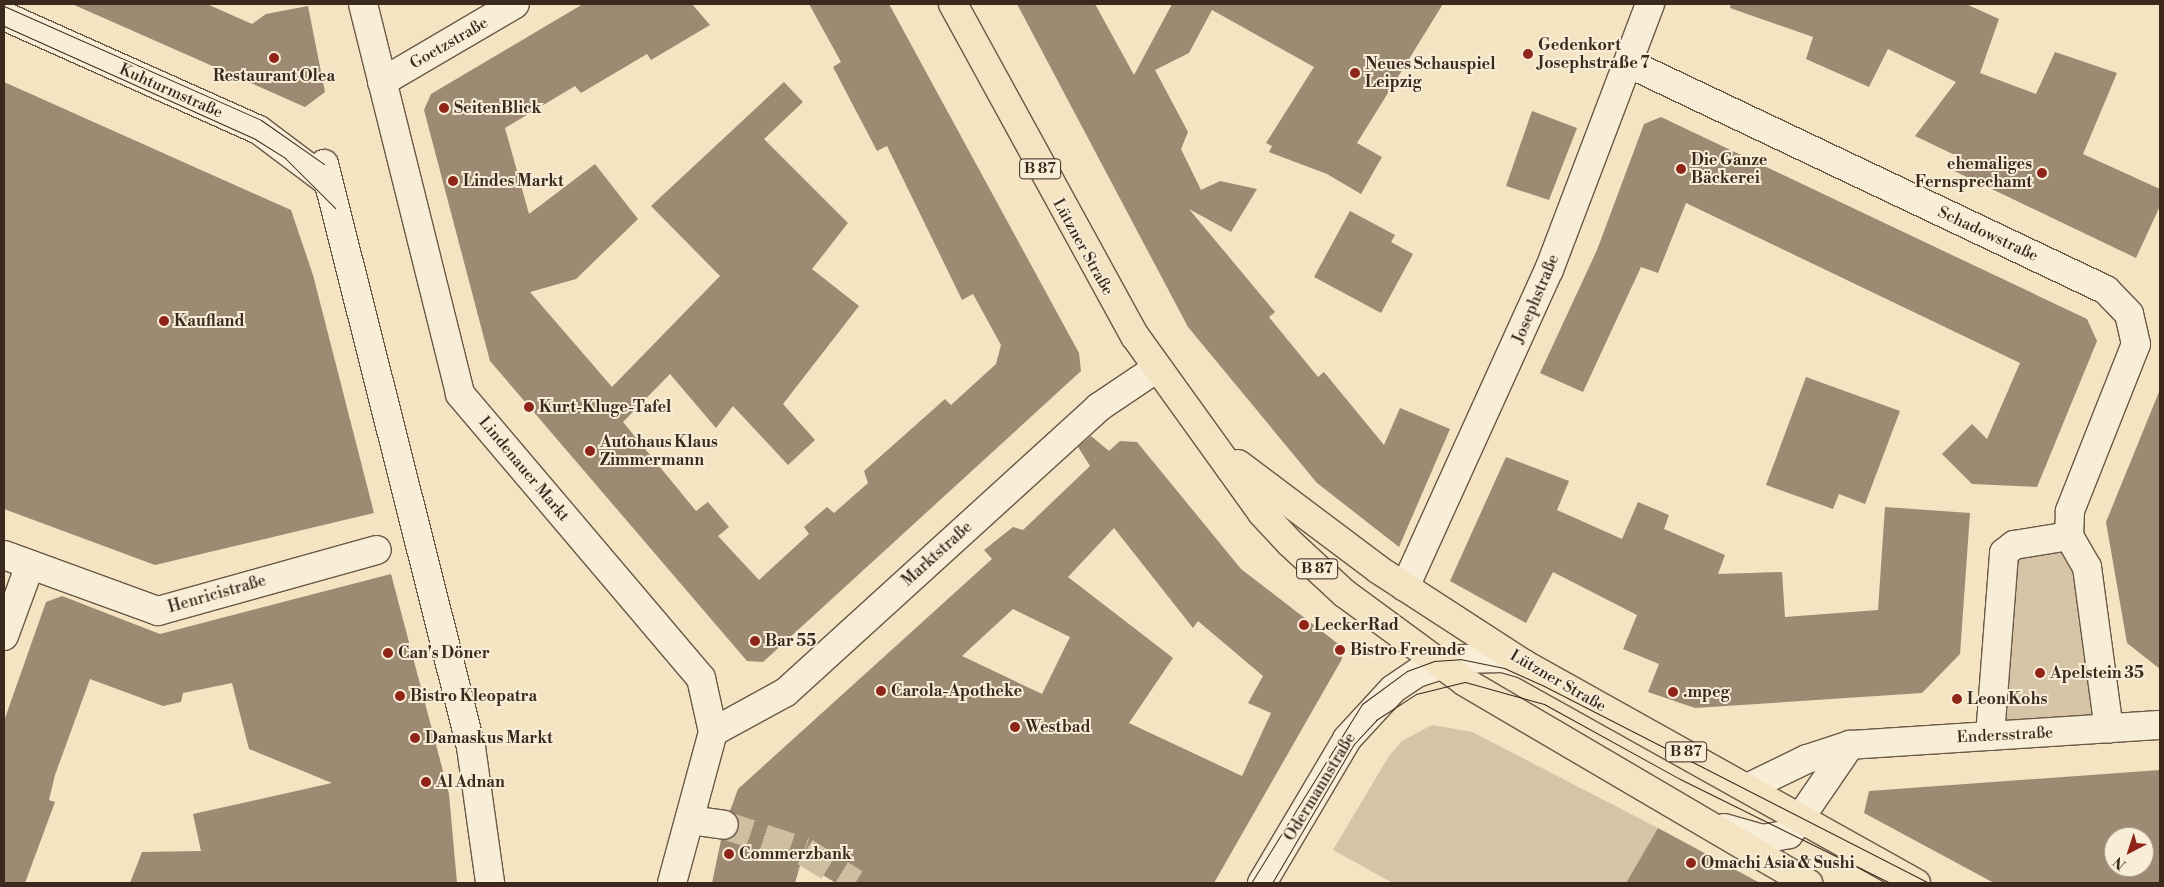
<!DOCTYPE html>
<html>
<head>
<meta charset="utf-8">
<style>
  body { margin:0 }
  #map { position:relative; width:2164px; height:887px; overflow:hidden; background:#f4e4c2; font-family:"Libre Bodoni",serif }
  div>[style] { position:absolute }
  .green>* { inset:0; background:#d5c4a6 }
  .building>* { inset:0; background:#9c8a73 }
  .pedestrian-tunnel>* { height:28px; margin-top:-14px; transform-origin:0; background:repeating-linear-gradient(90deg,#cfbfa1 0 28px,transparent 0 42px) }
  .roads { filter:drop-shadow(1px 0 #6a5847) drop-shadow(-1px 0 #6a5847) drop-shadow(0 1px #6a5847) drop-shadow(0 -1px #6a5847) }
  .pedestrian>* { height:28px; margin:-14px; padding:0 14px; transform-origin:14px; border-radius:14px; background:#f8edd7 }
  .minor>* { height:28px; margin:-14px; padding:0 14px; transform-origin:14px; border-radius:14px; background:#f8edd7 }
  .tertiary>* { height:28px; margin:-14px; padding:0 14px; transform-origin:14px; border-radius:14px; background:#f8edd7 }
  .primary>* { height:28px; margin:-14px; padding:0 14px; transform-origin:14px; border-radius:14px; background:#f4e4c2 }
  .tram>* { height:1px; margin:-0.5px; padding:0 0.5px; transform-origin:0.5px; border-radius:0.5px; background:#3c291e }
  .dots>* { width:14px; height:14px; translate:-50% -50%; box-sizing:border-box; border:2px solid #f8edd7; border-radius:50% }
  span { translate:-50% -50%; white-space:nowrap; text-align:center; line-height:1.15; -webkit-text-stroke:4px #f8edd7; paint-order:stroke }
  .shield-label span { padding:1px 4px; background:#f8edd7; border:1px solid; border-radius:4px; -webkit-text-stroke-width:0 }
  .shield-label { font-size:15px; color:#3c291e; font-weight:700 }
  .street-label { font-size:16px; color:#3c291e }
  .poi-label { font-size:16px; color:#3c291e; font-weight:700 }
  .left { translate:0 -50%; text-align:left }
  .right { translate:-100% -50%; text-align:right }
  .frame { position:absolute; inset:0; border:5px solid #3c291e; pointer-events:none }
  .north { position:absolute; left:2104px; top:827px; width:50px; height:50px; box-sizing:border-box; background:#f8edd7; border:1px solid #ad9f8d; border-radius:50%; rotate:220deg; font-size:14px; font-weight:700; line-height:20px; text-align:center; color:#3c291e }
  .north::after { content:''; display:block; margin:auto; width:18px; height:22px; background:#8f2418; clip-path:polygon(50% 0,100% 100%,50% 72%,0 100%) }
</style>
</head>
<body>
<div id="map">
  <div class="green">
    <div style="clip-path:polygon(2069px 536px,2109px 729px,1990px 736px,1999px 565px)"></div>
    <div style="clip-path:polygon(1432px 725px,1472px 732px,1658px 828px,1626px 883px,1393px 883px,1333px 850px,1389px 756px,1402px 741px)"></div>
  </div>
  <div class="building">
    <div style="clip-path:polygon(72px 4px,207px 4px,252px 24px,266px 14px,308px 6px,325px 92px,305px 107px)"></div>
    <div style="clip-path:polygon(583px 4px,692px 4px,710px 25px,651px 60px,647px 54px,581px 93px,575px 86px,505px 128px,529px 214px,595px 164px,638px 219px,576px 279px,530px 292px,612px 387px,720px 276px,651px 206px,784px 82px,803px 102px,764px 139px,848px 223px,812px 269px,859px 306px,783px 404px,815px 440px,788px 465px,733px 406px,716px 428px,670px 374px,623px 422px,696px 511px,708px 502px,729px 527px,718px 536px,759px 580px,809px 534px,804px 527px,827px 507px,834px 513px,868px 483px,864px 471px,945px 399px,951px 405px,996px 364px,1001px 345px,973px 294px,962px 300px,887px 146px,877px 151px,833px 67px,841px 62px,809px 4px,889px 4px,1079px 353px,1081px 371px,763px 662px,747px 661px,490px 361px,424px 110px,431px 94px)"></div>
    <div style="clip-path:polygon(1017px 4px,1095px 4px,1134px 75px,1172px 4px,1443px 4px,1357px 143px,1382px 157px,1361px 194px,1327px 174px,1269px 152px,1272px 146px,1266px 143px,1314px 67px,1212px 10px,1189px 53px,1155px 70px,1188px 132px,1181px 149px,1201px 190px,1220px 181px,1257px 189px,1231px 232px,1189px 209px,1275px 312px,1269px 317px,1318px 377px,1324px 372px,1384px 445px,1400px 408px,1450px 429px,1399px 547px,1317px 483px,1188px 327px)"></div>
    <div style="clip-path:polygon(1731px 4px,1966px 4px,1999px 19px,1980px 73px,2036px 94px,2055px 52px,2117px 73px,2083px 154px,2160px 189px,2160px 206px,2136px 258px,1950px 169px,1957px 156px,1915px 136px,1956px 82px,1888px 49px,1869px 87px,1806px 59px,1813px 37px,1730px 8px)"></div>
    <div style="clip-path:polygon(4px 82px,291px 210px,313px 275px,374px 513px,155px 565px,4px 509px)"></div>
    <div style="clip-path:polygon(1532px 111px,1577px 128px,1549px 200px,1506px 186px)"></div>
    <div style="clip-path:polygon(1661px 117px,2087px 319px,2097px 341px,2037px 487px,1972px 484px,1942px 454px,1972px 424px,1987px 439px,2020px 363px,1686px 203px,1658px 273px,1641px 267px,1583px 392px,1540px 373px,1597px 250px,1644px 124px)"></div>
    <div style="clip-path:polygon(1350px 211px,1395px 235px,1391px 242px,1413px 254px,1381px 313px,1314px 277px)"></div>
    <div style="clip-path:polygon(1806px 377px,1900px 411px,1865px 504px,1839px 494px,1833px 509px,1766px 485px)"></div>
    <div style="clip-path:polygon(2159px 392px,2160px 392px,2160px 669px,2127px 643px,2106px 522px)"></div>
    <div style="clip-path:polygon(evenodd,1091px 436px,1109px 451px,1120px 441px,1137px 442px,1241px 569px,1341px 646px,1342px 659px,1214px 883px,836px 883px,801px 862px,795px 883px,712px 883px,721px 840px,730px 839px,739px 828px,738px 819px,730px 811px,738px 789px,992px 559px,984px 550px,1013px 527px,1023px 530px,1090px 466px,1078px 447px,1091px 436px,1114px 528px,1193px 628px,1198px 621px,1263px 676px,1248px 703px,1271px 713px,1242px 776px,1129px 723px,1173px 658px,1068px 577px,1114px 528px,1091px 436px,1013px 609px,1070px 637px,1042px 694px,962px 656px,1013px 609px)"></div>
    <div style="clip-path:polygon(1506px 457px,1569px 481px,1557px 510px,1622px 539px,1638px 502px,1669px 515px,1664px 529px,1725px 555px,1718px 574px,1782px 572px,1785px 617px,1878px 610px,1885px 507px,1970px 513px,1960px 654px,1922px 693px,1695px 708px,1648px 692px,1659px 664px,1623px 649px,1637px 615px,1553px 572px,1526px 623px,1450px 581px)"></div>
    <div style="clip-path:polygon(391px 574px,449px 794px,457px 883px,130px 883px,142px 852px,201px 851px,193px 814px,332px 783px,249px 749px,232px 683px,183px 693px,181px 702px,163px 706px,90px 679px,55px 775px,49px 800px,55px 802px,25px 883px,4px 883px,4px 721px,46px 602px,62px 596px,160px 634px)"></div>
    <div style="clip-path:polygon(evenodd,2160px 770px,2160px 883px,1994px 883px,1864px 813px,1869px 791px,2160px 770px,2114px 837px,2144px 837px,2144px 867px,2114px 867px,2114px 837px)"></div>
    <div style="clip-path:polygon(1658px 828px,1760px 883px,1626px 883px)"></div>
  </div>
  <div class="pedestrian-tunnel">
    <div style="left:724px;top:825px;width:85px;rotate:18.4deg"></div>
    <div style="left:805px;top:852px;width:59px;rotate:31.8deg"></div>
  </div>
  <div class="roads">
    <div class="pedestrian">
      <div style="left:690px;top:820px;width:34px;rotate:8deg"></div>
    </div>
    <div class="minor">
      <div style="left:363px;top:4px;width:402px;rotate:76deg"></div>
      <div style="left:460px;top:394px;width:372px;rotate:49.7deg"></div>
      <div style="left:701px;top:678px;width:55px;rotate:77.5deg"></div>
      <div style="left:713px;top:732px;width:156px;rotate:105.2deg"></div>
      <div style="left:4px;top:16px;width:279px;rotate:24.1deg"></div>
      <div style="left:259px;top:130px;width:86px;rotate:37deg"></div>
      <div style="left:1628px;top:63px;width:529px;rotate:25.4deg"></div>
      <div style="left:2106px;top:290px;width:33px;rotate:46deg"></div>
      <div style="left:2129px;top:314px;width:31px;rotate:77deg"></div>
      <div style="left:2136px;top:344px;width:180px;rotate:111.6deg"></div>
      <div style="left:2070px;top:511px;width:25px;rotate:92deg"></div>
      <div style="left:2069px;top:536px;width:36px;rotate:60deg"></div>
      <div style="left:2087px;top:567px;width:163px;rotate:82.3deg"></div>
      <div style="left:382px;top:82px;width:154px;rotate:-30.4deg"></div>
      <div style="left:324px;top:164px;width:601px;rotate:75.85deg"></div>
      <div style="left:471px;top:747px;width:137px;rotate:82deg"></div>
      <div style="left:4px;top:555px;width:164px;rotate:20deg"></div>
      <div style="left:158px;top:611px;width:227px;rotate:-15.6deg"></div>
      <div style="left:1405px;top:587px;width:348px;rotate:-65.6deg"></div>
      <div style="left:1549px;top:270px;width:285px;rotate:-69.2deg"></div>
      <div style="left:4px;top:636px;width:76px;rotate:-69.9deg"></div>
      <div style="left:713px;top:732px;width:83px;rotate:-28.7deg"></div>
      <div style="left:786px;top:692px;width:423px;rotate:-42.3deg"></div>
      <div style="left:1099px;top:407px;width:70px;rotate:-33.9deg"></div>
      <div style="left:1990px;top:736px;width:184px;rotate:-85.6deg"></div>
      <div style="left:2004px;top:553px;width:13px;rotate:-39deg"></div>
      <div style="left:2014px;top:545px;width:56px;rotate:-9.3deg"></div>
      <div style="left:1749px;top:787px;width:64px;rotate:-25.8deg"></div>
      <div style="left:1807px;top:759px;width:45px;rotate:-18deg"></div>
      <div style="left:1850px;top:745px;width:311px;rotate:-3.7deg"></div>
      <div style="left:1724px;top:828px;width:40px;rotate:16deg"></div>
      <div style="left:1762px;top:839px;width:27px;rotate:-10deg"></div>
      <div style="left:1789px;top:834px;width:108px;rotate:-55.6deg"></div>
    </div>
    <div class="tertiary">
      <div style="left:1262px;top:883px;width:167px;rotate:-59.4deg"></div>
      <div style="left:1347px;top:739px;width:68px;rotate:-47.4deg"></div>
      <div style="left:1393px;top:689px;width:29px;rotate:-34deg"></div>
      <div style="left:1417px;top:673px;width:45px;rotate:-18deg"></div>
      <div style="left:1460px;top:659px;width:43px;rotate:-1.3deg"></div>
      <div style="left:1503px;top:658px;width:22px;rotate:16deg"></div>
    </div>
    <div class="primary">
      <div style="left:953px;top:4px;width:379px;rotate:61.3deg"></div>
      <div style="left:1135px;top:336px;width:218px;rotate:54.3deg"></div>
      <div style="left:1262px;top:513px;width:41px;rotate:47deg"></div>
      <div style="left:1290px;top:543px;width:74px;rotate:42.8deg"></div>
      <div style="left:1344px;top:593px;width:150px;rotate:36.3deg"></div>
      <div style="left:1465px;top:682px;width:398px;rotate:30.4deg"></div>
      <div style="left:1238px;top:464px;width:176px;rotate:36.9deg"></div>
      <div style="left:1379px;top:570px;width:173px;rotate:33deg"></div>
      <div style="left:1524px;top:664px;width:449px;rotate:29.2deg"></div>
    </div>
  </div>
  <div class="tram">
    <div style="left:4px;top:6px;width:281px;rotate:23.9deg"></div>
    <div style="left:261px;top:120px;width:77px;rotate:34.9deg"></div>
    <div style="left:4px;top:26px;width:275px;rotate:24.2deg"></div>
    <div style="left:255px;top:139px;width:36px;rotate:32deg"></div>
    <div style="left:285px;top:158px;width:71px;rotate:45deg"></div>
    <div style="left:1251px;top:883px;width:211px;rotate:-58.2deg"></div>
    <div style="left:1362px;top:704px;width:56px;rotate:-36.3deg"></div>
    <div style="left:1407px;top:671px;width:29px;rotate:-20deg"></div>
    <div style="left:1434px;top:661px;width:26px;rotate:-4deg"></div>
    <div style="left:1460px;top:659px;width:45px;rotate:11.6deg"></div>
    <div style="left:1504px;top:668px;width:44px;rotate:24.2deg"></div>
    <div style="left:1544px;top:686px;width:432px;rotate:27.1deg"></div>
    <div style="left:1272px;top:883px;width:161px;rotate:-59.5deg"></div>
    <div style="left:1354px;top:744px;width:33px;rotate:-47deg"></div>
    <div style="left:1376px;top:720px;width:48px;rotate:-33deg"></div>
    <div style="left:1416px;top:694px;width:50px;rotate:-13.8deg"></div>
    <div style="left:1465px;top:682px;width:82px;rotate:15.6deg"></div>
    <div style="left:1544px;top:704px;width:155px;rotate:28.9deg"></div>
    <div style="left:1680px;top:779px;width:234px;rotate:26.3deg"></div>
  </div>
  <div class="dots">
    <div style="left:1528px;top:54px;background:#8f2418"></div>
    <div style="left:274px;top:58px;background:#8f2418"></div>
    <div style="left:1355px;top:73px;background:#8f2418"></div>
    <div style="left:444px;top:108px;background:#8f2418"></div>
    <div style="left:1681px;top:169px;background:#8f2418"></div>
    <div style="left:2042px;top:173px;background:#8f2418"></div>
    <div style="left:453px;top:181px;background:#8f2418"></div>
    <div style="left:164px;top:321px;background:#8f2418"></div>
    <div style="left:529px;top:407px;background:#8f2418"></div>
    <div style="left:590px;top:451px;background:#8f2418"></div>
    <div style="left:1304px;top:625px;background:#8f2418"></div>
    <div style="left:755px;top:641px;background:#8f2418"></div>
    <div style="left:1340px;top:650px;background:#8f2418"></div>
    <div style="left:388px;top:653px;background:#8f2418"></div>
    <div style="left:2040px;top:673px;background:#8f2418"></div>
    <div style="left:881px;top:691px;background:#8f2418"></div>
    <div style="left:1673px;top:692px;background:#8f2418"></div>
    <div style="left:400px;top:696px;background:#8f2418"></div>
    <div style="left:1957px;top:699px;background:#8f2418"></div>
    <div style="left:1015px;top:727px;background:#8f2418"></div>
    <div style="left:415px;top:738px;background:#8f2418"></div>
    <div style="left:426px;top:782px;background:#8f2418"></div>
    <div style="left:729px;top:854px;background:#8f2418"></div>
    <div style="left:1691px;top:863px;background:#8f2418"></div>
  </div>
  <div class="shield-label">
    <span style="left:1040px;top:169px">B 87</span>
    <span style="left:1317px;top:569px">B 87</span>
    <span style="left:1686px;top:752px">B 87</span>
  </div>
  <div class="street-label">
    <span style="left:449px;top:43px;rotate:-30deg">Goetzstraße</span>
    <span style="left:171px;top:91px;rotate:24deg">Kuhturmstraße</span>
    <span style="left:1988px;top:234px;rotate:25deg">Schadowstraße</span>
    <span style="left:1083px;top:247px;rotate:61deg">Lützner Straße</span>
    <span style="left:1536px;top:299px;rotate:-67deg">Josephstraße</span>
    <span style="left:524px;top:469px;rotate:50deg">Lindenauer Markt</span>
    <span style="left:937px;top:554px;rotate:-42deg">Marktstraße</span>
    <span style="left:217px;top:594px;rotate:-16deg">Henricistraße</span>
    <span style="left:1558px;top:681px;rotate:30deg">Lützner Straße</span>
    <span style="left:2005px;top:735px;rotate:-3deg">Endersstraße</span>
    <span style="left:1320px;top:787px;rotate:-59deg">Odermannstraße</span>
  </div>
  <div class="poi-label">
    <span class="left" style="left:1538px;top:54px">Gedenkort<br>Josephstraße 7</span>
    <span class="left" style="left:1365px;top:73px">Neues Schauspiel<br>Leipzig</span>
    <span style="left:274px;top:76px">Restaurant Olea</span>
    <span class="left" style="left:454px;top:108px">SeitenBlick</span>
    <span class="left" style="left:1691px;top:169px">Die Ganze<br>Bäckerei</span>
    <span class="right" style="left:2032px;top:173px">ehemaliges<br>Fernsprechamt</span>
    <span class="left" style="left:463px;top:181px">Lindes Markt</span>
    <span class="left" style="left:174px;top:321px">Kaufland</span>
    <span class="left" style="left:539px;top:407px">Kurt-Kluge-Tafel</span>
    <span class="left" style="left:600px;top:451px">Autohaus Klaus<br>Zimmermann</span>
    <span class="left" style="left:1314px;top:625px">LeckerRad</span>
    <span class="left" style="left:765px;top:641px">Bar 55</span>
    <span class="left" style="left:1350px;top:650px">Bistro Freunde</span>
    <span class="left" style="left:398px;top:653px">Can's Döner</span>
    <span class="left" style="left:2050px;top:673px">Apelstein 35</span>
    <span class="left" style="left:891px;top:691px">Carola-Apotheke</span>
    <span class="left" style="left:1683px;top:692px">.mpeg</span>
    <span class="left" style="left:410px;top:696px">Bistro Kleopatra</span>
    <span class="left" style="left:1967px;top:699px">Leon Kohs</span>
    <span class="left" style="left:1025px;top:727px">Westbad</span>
    <span class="left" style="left:425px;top:738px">Damaskus Markt</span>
    <span class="left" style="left:436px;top:782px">Al Adnan</span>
    <span class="left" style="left:739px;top:854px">Commerzbank</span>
    <span class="left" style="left:1701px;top:863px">Omachi Asia &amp; Sushi</span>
  </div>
  <div class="frame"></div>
  <div class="north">N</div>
</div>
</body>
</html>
